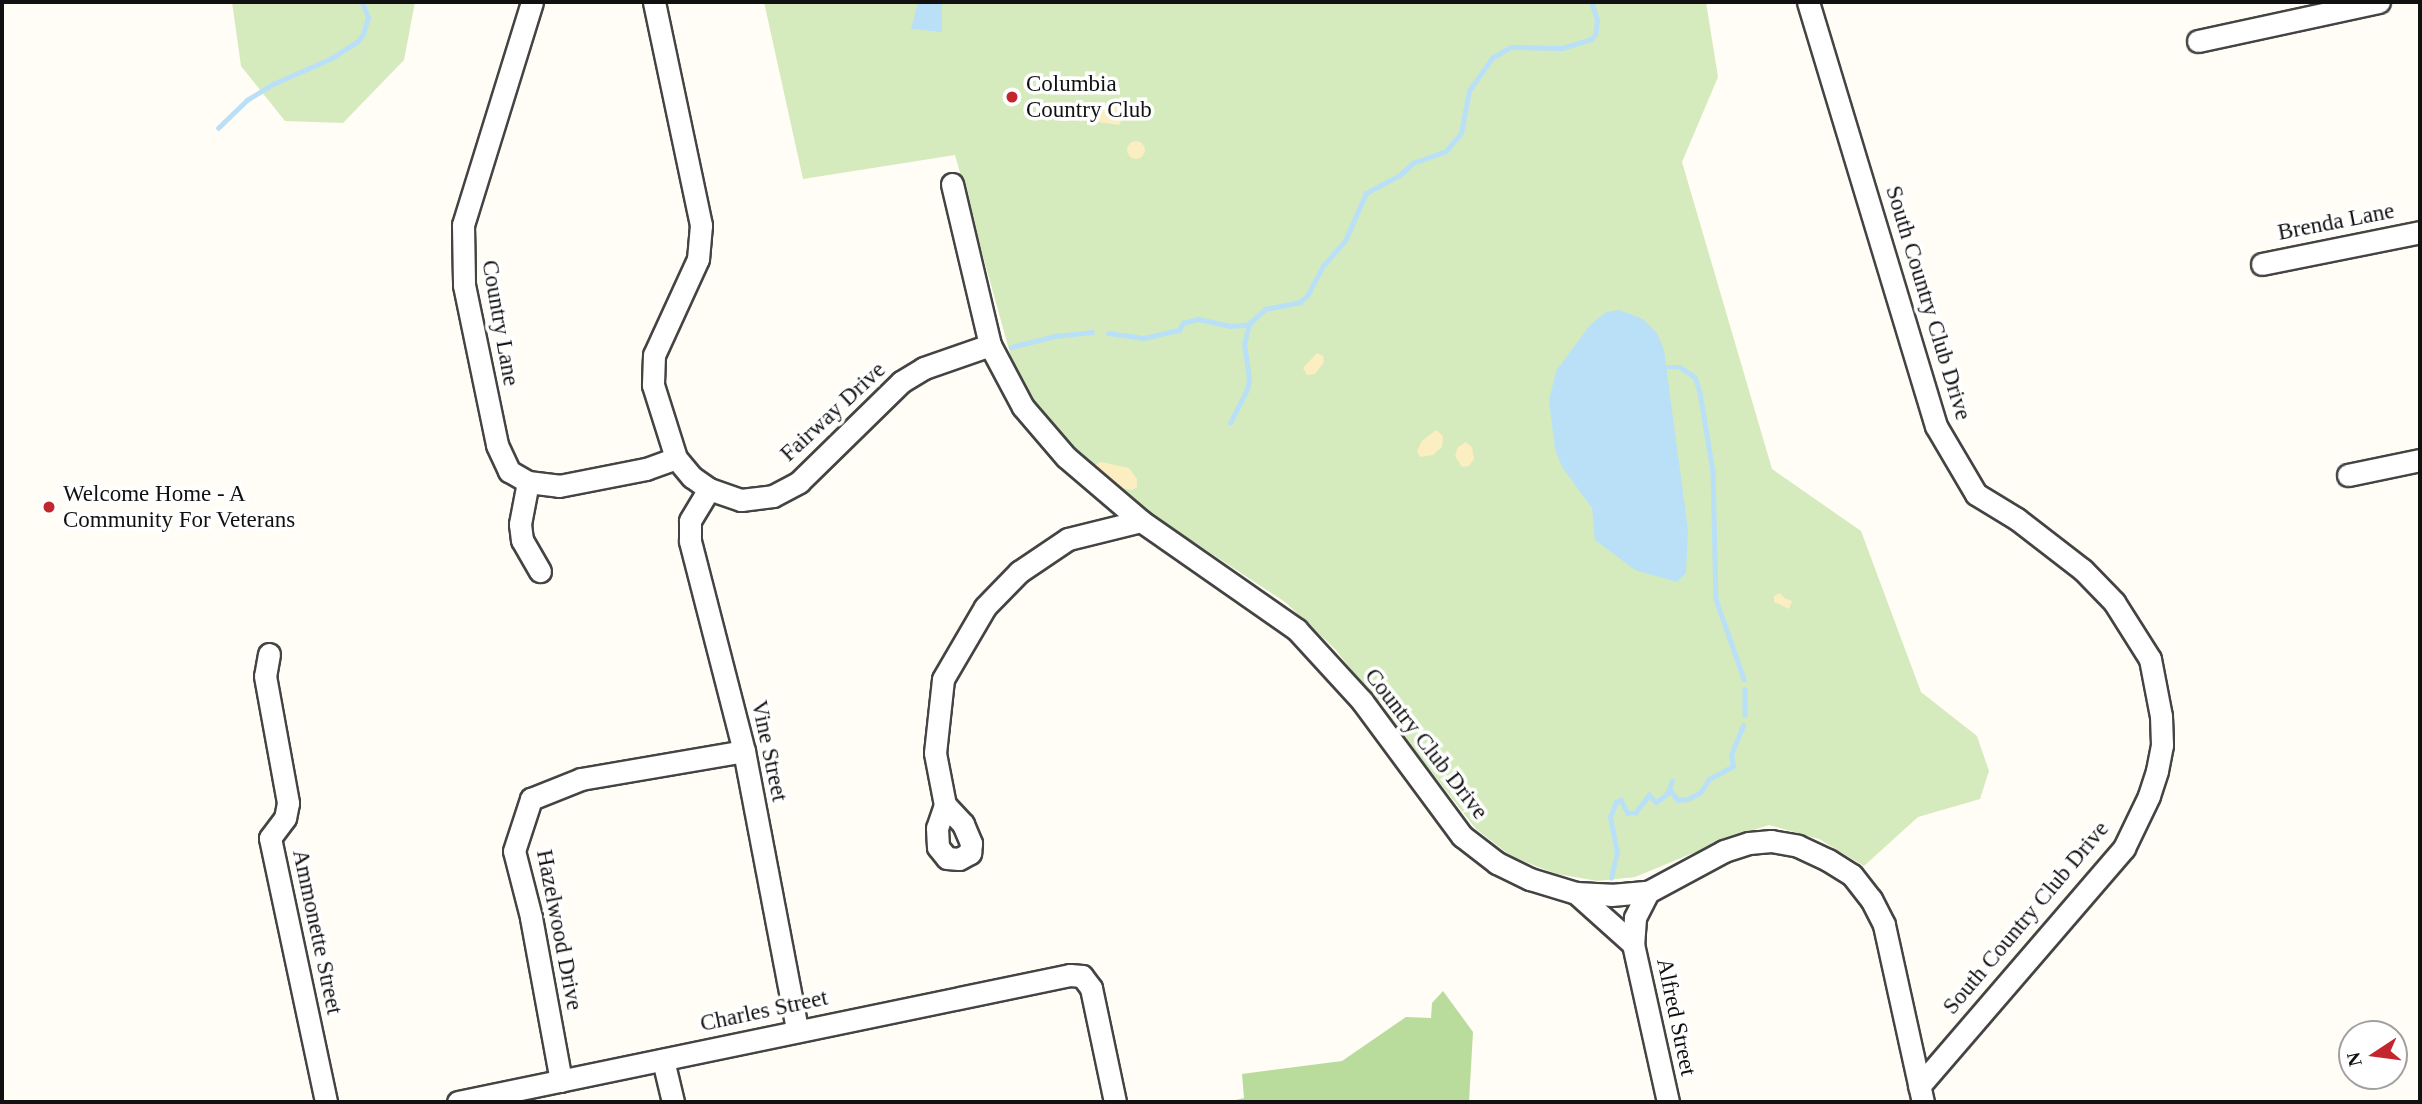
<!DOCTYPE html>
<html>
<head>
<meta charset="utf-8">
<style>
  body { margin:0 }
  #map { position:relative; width:2422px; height:1104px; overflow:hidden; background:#fffdf5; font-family:Georgia,serif }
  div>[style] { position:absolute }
  .green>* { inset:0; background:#d5ebbd }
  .forest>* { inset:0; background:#b9dc9c }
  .sand>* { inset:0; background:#fbeec1 }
  .round { border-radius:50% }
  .water>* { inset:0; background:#b9e0f7 }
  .stream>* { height:4.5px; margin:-2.25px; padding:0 2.25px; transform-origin:2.25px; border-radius:2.25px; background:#b9e0f7 }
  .roads { filter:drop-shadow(2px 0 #444) drop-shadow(-2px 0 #444) drop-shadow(0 2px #444) drop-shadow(0 -2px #444) }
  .minor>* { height:21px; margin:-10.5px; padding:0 10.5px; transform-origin:10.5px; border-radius:10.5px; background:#fff }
  .dots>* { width:19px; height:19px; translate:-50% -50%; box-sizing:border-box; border:4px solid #fff; border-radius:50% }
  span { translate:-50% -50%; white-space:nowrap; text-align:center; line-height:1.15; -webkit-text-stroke:7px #fff; paint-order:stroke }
  .poi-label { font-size:23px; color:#111 }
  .left { translate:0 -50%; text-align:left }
  .street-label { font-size:23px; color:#111 }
  .frame { position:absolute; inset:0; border:4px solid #111; pointer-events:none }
  .north { position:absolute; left:2338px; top:1020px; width:70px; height:70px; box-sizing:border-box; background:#fff; border:2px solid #a0a0a0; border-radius:50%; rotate:257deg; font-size:19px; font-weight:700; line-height:28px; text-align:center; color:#111 }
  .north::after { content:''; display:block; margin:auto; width:24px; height:32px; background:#c4262e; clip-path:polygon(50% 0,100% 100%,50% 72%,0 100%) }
</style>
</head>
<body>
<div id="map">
  <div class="green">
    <div style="clip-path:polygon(232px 2px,415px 2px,404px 60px,343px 123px,285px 121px,241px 66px)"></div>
    <div style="clip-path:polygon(764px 2px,1706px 2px,1718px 77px,1682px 162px,1772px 469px,1861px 531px,1921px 692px,1977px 736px,1989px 771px,1980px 799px,1918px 817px,1864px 866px,1819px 839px,1769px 825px,1732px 837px,1635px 877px,1598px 881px,1557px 874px,1512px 857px,1476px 829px,1335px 649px,1285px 602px,1133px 502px,1084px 459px,1039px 408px,1016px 375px,955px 155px,803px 179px)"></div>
  </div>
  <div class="forest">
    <div style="clip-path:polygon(1443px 991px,1473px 1032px,1469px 1102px,1227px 1102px,1244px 1098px,1242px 1074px,1342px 1061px,1406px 1017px,1431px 1018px,1432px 1003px)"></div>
  </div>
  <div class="sand">
    <div style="clip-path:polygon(1113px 105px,1120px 107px,1124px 114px,1119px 125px,1092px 121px,1093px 113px)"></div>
    <div class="round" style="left:1127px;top:141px;width:18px;height:18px"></div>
    <div style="clip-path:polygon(1317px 353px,1323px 356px,1324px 362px,1315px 374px,1307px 375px,1303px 368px)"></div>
    <div style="clip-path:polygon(1436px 430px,1443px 436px,1442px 447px,1433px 455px,1420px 457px,1417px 451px,1422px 441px)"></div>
    <div style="clip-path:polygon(1466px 442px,1472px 447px,1474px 459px,1469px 466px,1462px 467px,1455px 456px,1458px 447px)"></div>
    <div style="clip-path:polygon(1101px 462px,1129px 468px,1137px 479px,1137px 487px,1132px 490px,1122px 488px,1102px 475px,1097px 469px,1096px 464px)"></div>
    <div style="clip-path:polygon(1780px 593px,1784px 598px,1792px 601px,1789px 609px,1774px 602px,1774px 596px)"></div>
  </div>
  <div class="water">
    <div style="clip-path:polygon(918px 2px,942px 2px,942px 32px,911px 29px)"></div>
    <div style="clip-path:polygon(1619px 310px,1643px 319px,1657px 333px,1664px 350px,1688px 530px,1686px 573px,1677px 582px,1635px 570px,1595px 540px,1592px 508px,1562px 467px,1555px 449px,1549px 401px,1556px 371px,1590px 325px,1606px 312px)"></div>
  </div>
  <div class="stream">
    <div style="left:218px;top:128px;width:40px;rotate:-44deg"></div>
    <div style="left:247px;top:100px;width:31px;rotate:-32deg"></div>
    <div style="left:273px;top:84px;width:64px;rotate:-23.8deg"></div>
    <div style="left:332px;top:58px;width:30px;rotate:-33deg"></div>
    <div style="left:357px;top:42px;width:10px;rotate:-53deg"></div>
    <div style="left:363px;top:34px;width:17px;rotate:-73deg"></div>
    <div style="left:368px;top:18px;width:17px;rotate:-111deg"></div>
    <div style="left:1108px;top:333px;width:36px;rotate:8deg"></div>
    <div style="left:1144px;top:338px;width:36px;rotate:-13deg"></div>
    <div style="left:1179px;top:330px;width:8px;rotate:-60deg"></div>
    <div style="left:1183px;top:323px;width:16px;rotate:-15deg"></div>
    <div style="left:1198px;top:319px;width:33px;rotate:12deg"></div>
    <div style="left:1230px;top:326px;width:13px;rotate:-4deg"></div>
    <div style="left:1243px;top:325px;width:6px;rotate:-9deg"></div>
    <div style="left:1249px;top:324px;width:22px;rotate:-43deg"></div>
    <div style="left:1265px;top:309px;width:36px;rotate:-11deg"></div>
    <div style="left:1300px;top:302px;width:9px;rotate:-41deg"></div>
    <div style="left:1307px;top:296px;width:34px;rotate:-62deg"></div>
    <div style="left:1323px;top:266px;width:33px;rotate:-49deg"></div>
    <div style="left:1345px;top:241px;width:52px;rotate:-66.4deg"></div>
    <div style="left:1366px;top:193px;width:38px;rotate:-28deg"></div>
    <div style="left:1400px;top:175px;width:18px;rotate:-43deg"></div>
    <div style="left:1413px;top:163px;width:35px;rotate:-20deg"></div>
    <div style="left:1446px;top:151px;width:23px;rotate:-50deg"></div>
    <div style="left:1461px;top:133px;width:43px;rotate:-79.2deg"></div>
    <div style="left:1469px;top:91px;width:40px;rotate:-55.1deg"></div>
    <div style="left:1492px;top:58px;width:21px;rotate:-31deg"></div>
    <div style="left:1510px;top:47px;width:52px;rotate:1.1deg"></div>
    <div style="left:1562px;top:48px;width:30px;rotate:-17deg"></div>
    <div style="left:1591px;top:39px;width:6px;rotate:-45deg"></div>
    <div style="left:1595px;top:35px;width:15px;rotate:-82deg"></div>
    <div style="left:1597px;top:20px;width:19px;rotate:-108deg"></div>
    <div style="left:1011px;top:347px;width:45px;rotate:-14deg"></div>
    <div style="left:1055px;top:336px;width:37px;rotate:-6deg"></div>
    <div style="left:1661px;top:367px;width:19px"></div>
    <div style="left:1680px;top:367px;width:18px;rotate:34deg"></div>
    <div style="left:1695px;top:377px;width:16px;rotate:72deg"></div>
    <div style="left:1700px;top:392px;width:80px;rotate:80.7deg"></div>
    <div style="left:1713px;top:471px;width:128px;rotate:88.7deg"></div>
    <div style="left:1716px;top:599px;width:85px;rotate:70.7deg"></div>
    <div style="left:1230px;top:423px;width:37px;rotate:-63deg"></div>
    <div style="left:1247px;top:390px;width:11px;rotate:-80deg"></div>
    <div style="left:1249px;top:379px;width:34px;rotate:-98deg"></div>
    <div style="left:1244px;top:345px;width:22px;rotate:-77deg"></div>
    <div style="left:1745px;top:689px;width:26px;rotate:90deg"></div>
    <div style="left:1670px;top:790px;width:13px;rotate:51deg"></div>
    <div style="left:1678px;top:800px;width:10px;rotate:-6deg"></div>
    <div style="left:1688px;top:799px;width:13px;rotate:-27deg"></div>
    <div style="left:1700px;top:793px;width:17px;rotate:-57deg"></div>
    <div style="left:1709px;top:779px;width:27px;rotate:-28deg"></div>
    <div style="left:1733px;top:766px;width:11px;rotate:-100deg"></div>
    <div style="left:1731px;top:755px;width:32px;rotate:-68deg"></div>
    <div style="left:1611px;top:878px;width:26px;rotate:-77deg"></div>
    <div style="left:1617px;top:853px;width:37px;rotate:-101deg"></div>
    <div style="left:1610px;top:817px;width:16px;rotate:-68deg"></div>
    <div style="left:1616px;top:802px;width:5px;rotate:-22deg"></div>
    <div style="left:1621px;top:800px;width:15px;rotate:62deg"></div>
    <div style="left:1628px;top:813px;width:7px"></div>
    <div style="left:1635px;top:813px;width:23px;rotate:-52deg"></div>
    <div style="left:1649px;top:795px;width:10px;rotate:45deg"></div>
    <div style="left:1656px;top:802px;width:14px;rotate:-36deg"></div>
    <div style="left:1667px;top:794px;width:14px;rotate:-69deg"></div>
  </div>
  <div class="roads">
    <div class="minor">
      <div style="left:532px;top:2px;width:233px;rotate:107.2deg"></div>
      <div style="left:463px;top:225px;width:60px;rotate:89deg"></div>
      <div style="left:464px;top:285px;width:163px;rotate:78.3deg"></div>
      <div style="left:497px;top:445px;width:29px;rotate:65deg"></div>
      <div style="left:509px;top:471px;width:22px;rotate:30deg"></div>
      <div style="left:528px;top:482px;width:31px;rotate:7deg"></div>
      <div style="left:559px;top:486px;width:89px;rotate:-11.1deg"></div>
      <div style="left:646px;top:469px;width:32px;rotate:-20deg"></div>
      <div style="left:654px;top:2px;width:228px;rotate:78.1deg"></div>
      <div style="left:701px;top:225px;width:34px;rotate:95deg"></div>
      <div style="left:698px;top:259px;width:106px;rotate:114.6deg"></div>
      <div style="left:654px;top:355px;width:30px;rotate:92deg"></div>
      <div style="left:653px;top:385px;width:77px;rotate:72.5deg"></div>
      <div style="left:676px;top:458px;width:25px;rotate:50deg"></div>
      <div style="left:692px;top:477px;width:21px;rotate:35deg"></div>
      <div style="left:709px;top:489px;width:34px;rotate:19deg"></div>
      <div style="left:741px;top:500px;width:32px;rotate:-7deg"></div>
      <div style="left:773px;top:496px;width:30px;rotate:-28deg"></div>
      <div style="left:799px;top:482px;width:143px;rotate:-44.4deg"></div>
      <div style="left:901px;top:382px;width:27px;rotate:-31deg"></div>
      <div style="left:924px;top:368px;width:70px;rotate:-19.2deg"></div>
      <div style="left:1808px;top:2px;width:443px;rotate:73.2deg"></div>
      <div style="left:1936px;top:426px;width:79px;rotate:59.5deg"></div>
      <div style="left:1976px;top:494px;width:48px;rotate:31.4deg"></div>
      <div style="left:2017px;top:519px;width:83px;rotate:37.7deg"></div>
      <div style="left:2083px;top:570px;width:45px;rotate:45.9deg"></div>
      <div style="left:2114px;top:602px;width:67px;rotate:57.7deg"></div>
      <div style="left:2150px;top:659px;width:58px;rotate:79.1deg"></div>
      <div style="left:2161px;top:716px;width:29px;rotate:88deg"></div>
      <div style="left:2162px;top:745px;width:26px;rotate:101deg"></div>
      <div style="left:2157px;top:771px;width:26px;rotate:108deg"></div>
      <div style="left:2149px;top:796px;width:58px;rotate:115.7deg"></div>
      <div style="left:2124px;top:848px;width:314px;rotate:130.7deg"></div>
      <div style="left:2198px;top:41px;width:185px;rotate:-12.2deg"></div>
      <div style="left:952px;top:184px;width:165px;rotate:76.7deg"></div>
      <div style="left:990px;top:345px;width:70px;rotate:62deg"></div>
      <div style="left:1023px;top:407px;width:66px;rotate:49.3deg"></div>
      <div style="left:1066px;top:457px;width:99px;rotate:40.5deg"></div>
      <div style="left:1141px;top:521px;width:190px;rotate:34.9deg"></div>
      <div style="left:1297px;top:630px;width:96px;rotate:47.5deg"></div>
      <div style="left:1362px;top:701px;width:168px;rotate:53.5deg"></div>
      <div style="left:1462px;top:836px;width:44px;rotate:37.6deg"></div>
      <div style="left:1497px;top:863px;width:37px;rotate:26deg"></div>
      <div style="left:1530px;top:879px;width:48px;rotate:16.9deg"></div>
      <div style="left:1576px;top:893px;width:35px;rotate:3deg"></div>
      <div style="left:1611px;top:895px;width:37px;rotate:-5deg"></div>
      <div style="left:1648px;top:892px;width:86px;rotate:-28.3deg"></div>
      <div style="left:1724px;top:851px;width:26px;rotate:-18deg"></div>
      <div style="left:1749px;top:843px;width:22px;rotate:-5deg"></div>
      <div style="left:1771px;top:841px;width:27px;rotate:10deg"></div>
      <div style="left:1798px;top:846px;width:33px;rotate:25deg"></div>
      <div style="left:1828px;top:860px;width:28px;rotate:32deg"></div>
      <div style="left:1852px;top:875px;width:31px;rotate:52deg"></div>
      <div style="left:1871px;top:899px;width:29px;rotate:63deg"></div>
      <div style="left:1884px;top:925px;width:181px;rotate:77.6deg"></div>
      <div style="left:2262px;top:264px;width:161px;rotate:-11.4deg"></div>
      <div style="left:2348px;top:475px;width:74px;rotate:-11.8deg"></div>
      <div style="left:528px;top:482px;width:43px;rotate:100.8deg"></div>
      <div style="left:520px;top:524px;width:16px;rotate:83deg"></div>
      <div style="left:522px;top:540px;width:36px;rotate:60deg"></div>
      <div style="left:709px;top:489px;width:37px;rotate:121deg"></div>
      <div style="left:690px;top:521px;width:20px;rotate:90deg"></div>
      <div style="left:690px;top:541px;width:217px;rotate:75.6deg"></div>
      <div style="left:744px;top:751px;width:284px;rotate:79.2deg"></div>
      <div style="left:269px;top:654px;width:22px;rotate:100deg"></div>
      <div style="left:265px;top:676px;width:129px;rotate:79.7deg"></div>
      <div style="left:288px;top:803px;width:15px;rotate:101deg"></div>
      <div style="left:285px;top:818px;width:25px;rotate:127deg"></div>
      <div style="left:270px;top:838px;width:270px;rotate:78deg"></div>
      <div style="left:945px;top:805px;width:24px;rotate:109deg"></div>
      <div style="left:937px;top:828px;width:19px;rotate:87deg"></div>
      <div style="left:938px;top:847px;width:14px;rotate:51deg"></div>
      <div style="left:947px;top:858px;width:12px;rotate:5deg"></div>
      <div style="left:959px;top:859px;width:13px;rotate:-29deg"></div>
      <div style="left:970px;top:853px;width:10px;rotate:-84deg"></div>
      <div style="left:971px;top:843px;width:21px;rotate:-113deg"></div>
      <div style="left:963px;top:824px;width:26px;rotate:-133deg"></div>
      <div style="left:945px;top:805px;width:53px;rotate:-100.9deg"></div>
      <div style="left:935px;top:753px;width:74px;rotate:-83.8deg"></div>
      <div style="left:943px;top:679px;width:83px;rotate:-59.7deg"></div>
      <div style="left:985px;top:607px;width:49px;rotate:-45.8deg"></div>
      <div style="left:1019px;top:572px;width:59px;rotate:-34deg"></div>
      <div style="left:1068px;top:539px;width:75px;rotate:-13.9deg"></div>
      <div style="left:1648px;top:892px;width:29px;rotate:117deg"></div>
      <div style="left:1635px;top:918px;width:26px;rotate:94deg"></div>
      <div style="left:1633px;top:944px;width:162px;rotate:77.5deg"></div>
      <div style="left:1576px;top:893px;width:76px;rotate:41.8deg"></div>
      <div style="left:663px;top:1060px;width:43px;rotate:76.6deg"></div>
      <div style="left:561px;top:1081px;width:167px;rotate:-100.4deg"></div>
      <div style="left:531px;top:917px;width:68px;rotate:-104.4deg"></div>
      <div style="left:514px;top:851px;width:55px;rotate:-71.9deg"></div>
      <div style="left:531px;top:799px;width:54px;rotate:-21.8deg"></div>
      <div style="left:581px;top:779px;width:165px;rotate:-9.7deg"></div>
      <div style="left:458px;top:1102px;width:625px;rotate:-11.72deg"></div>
      <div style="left:1070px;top:975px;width:12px;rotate:5deg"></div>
      <div style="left:1082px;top:976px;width:15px;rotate:53deg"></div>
      <div style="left:1091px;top:988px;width:116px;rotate:78.1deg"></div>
    </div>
  </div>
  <div class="dots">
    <div style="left:1012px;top:97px;background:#c4262e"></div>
    <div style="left:49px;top:507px;background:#c4262e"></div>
  </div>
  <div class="poi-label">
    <span class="left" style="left:1026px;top:97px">Columbia<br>Country Club</span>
    <span class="left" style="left:63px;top:507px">Welcome Home - A<br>Community For Veterans</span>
  </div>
  <div class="street-label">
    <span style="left:2336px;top:222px;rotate:-11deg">Brenda Lane</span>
    <span style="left:1928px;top:303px;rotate:73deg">South Country Club Drive</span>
    <span style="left:500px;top:323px;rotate:80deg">Country Lane</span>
    <span style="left:833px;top:412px;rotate:-43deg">Fairway Drive</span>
    <span style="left:1426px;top:744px;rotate:52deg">Country Club Drive</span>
    <span style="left:769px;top:751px;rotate:78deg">Vine Street</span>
    <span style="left:2026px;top:918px;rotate:-50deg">South Country Club Drive</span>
    <span style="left:559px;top:930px;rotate:79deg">Hazelwood Drive</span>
    <span style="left:317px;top:932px;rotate:78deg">Ammonette Street</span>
    <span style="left:764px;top:1011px;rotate:-12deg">Charles Street</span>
    <span style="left:1676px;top:1017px;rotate:78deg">Alfred Street</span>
  </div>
  <div class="frame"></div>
  <div class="north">N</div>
</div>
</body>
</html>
